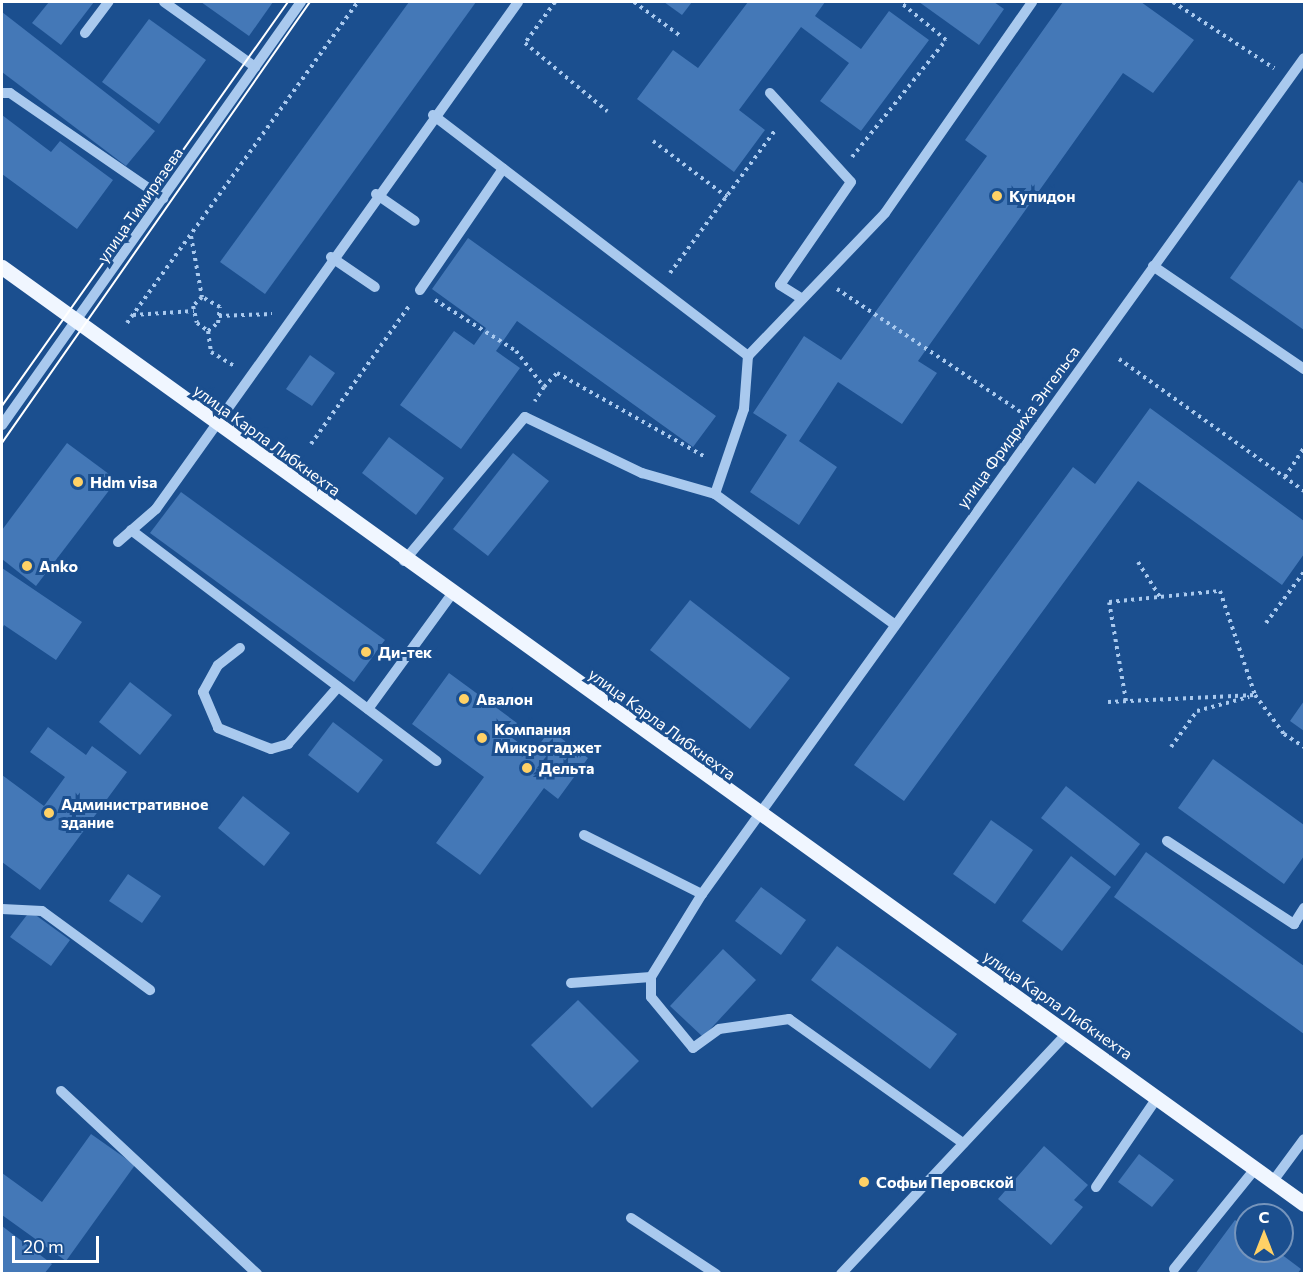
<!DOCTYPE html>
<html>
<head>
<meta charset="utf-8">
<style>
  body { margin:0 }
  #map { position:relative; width:1306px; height:1275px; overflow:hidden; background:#1b4f8f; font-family:Commissioner,sans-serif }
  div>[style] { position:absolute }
  .building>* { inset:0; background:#4478b7 }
  .path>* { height:4px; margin-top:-2px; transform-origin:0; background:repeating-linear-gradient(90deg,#a9c9ee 0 3px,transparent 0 7.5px) }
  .minor>* { height:10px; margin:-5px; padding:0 5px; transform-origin:5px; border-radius:5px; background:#a9c9ee }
  .major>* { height:15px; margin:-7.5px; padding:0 7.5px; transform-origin:7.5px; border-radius:7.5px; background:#f0f6ff }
  .tram>* { height:1.5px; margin:-0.75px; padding:0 0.75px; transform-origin:0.75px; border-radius:0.75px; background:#fff }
  .dots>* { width:16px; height:16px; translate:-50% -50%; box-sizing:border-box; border:3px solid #1b4f8f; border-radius:50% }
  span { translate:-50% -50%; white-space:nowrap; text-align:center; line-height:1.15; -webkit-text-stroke:6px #1b4f8f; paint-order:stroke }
  .poi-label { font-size:16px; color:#fff; font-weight:700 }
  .left { translate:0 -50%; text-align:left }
  .street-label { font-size:16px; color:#fff }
  .frame { position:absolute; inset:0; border:3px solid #fff; pointer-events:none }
  .north { position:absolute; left:1234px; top:1203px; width:60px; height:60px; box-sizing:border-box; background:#1b4f8f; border:2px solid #7695bc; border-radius:50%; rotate:0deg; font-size:16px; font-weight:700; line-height:24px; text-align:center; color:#fff }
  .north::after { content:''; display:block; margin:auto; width:21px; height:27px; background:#ffd166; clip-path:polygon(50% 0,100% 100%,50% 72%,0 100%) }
  .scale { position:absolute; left:12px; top:1236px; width:87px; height:27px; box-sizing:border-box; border:3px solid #fff; border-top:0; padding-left:8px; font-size:18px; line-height:21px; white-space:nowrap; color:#fff; -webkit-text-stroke:4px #1b4f8f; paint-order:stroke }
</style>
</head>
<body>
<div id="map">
  <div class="building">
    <div style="clip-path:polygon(49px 2px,94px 2px,61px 45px,32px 23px)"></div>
    <div style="clip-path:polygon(201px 2px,273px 2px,249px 36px)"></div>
    <div style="clip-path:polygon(409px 2px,476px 2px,265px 294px,220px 262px)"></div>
    <div style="clip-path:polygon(664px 2px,692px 2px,682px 15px)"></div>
    <div style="clip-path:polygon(748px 2px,825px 2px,815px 16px,861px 49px,889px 11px,929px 40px,861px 131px,820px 101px,849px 63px,801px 27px,739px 110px,765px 130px,734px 172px,637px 99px,673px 50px,698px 68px)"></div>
    <div style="clip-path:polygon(919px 2px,994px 2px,1004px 9px,979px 45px)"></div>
    <div style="clip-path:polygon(1063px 2px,1141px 2px,1194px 40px,1153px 93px,1123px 73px,918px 361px,937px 373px,902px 424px,838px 382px,799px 441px,837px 467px,799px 525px,750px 492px,787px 435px,753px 413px,804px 336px,841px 360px,987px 156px,965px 140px)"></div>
    <div style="clip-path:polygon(2px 12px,155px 131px,126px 166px,2px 72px)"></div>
    <div style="clip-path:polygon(149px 19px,206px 60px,159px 124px,102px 82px)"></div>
    <div style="clip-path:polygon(2px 115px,51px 152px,60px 141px,113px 180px,77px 229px,2px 174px)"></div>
    <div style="clip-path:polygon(1299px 180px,1304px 184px,1304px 330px,1230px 278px)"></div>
    <div style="clip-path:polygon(468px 238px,716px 416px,693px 447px,517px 321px,496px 351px,520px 368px,461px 449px,400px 405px,454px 331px,474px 345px,486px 328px,432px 289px)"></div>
    <div style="clip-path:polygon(310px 355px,335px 373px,312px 406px,286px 389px)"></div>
    <div style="clip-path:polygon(1150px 408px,1304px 521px,1304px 554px,1282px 585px,1138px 481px,904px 801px,854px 765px,1073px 467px,1095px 484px)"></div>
    <div style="clip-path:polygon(389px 437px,444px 478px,416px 515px,362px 473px)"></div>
    <div style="clip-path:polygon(67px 443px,117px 480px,36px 586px,2px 559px,2px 530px)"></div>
    <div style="clip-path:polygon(513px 453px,549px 481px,488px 556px,453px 529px)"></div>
    <div style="clip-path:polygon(181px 492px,385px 640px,354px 682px,150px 533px)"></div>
    <div style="clip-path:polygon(2px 568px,82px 622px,56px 660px,4px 625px,2px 629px)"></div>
    <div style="clip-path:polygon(690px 600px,790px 678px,750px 729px,650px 650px)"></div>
    <div style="clip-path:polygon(449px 673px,517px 723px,508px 735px,533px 753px,550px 730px,588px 758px,558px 799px,544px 788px,480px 875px,436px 843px,484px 777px,412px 724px)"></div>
    <div style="clip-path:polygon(130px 682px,172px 715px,140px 755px,99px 722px)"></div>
    <div style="clip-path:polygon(1304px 701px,1304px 731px,1290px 721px)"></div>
    <div style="clip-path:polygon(333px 722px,383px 760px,358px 793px,308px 755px)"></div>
    <div style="clip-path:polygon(48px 727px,86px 755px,92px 746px,127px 772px,40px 890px,2px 862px,2px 775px,44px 806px,65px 777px,30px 752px)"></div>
    <div style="clip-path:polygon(1213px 759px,1304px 825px,1304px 856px,1284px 884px,1178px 808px)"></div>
    <div style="clip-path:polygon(1066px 786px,1140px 844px,1115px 876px,1041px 818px)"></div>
    <div style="clip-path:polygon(243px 796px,290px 833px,264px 866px,218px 828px)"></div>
    <div style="clip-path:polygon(991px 820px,1033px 850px,995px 904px,953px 874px)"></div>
    <div style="clip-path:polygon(1146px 852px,1304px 966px,1304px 1034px,1114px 897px)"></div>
    <div style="clip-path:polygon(1071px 856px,1111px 887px,1062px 951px,1022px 921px)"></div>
    <div style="clip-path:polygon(128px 874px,161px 896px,142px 923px,109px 901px)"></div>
    <div style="clip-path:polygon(761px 887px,806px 920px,781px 955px,735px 921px)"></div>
    <div style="clip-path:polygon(30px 911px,70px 940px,51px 966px,10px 937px)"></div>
    <div style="clip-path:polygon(837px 946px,957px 1034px,930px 1069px,811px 980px)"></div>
    <div style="clip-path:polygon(723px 949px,756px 980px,703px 1037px,670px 1006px)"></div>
    <div style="clip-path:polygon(578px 1000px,639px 1061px,592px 1108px,531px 1045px)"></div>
    <div style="clip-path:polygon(91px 1134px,135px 1165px,66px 1261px,2px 1215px,2px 1173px,42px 1202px)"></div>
    <div style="clip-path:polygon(1044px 1146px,1088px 1185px,1074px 1200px,1083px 1207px,1051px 1245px,998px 1199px)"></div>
    <div style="clip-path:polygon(1139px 1154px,1174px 1180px,1152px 1207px,1118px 1182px)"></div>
    <div style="clip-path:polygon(1235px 1220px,1246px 1228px,1246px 1251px,1277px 1251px,1301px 1269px,1297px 1274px,1195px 1274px)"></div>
    <div style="clip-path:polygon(2px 1226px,52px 1264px,44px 1274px,2px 1274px)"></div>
  </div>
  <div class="path">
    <div style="left:555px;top:2px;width:51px;rotate:126.2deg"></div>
    <div style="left:525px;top:43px;width:107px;rotate:39.7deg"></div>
    <div style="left:634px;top:2px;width:59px;rotate:36.1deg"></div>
    <div style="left:1173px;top:2px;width:121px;rotate:33.2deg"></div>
    <div style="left:653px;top:141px;width:93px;rotate:37.1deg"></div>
    <div style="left:852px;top:157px;width:150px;rotate:-51.2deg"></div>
    <div style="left:946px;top:40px;width:60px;rotate:-140.4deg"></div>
    <div style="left:191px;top:236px;width:62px;rotate:79.8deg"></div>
    <div style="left:202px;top:297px;width:13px;rotate:135deg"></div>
    <div style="left:193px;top:306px;width:17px;rotate:77deg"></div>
    <div style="left:197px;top:323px;width:14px;rotate:36deg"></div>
    <div style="left:208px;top:331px;width:13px;rotate:-39deg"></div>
    <div style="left:218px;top:323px;width:16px;rotate:-83deg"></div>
    <div style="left:220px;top:307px;width:21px;rotate:-151deg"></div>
    <div style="left:670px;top:273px;width:179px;rotate:-53.6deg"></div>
    <div style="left:837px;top:289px;width:226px;rotate:33.8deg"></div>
    <div style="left:435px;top:300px;width:96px;rotate:32.2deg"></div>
    <div style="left:516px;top:351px;width:46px;rotate:52.1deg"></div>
    <div style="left:544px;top:387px;width:17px;rotate:123deg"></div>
    <div style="left:133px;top:315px;width:61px;rotate:-3.8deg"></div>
    <div style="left:219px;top:316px;width:53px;rotate:-2.2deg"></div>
    <div style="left:127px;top:323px;width:395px;rotate:-54.3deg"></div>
    <div style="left:208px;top:331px;width:21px;rotate:82deg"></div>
    <div style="left:211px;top:352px;width:26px;rotate:31deg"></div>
    <div style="left:1119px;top:359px;width:227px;rotate:35.5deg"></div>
    <div style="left:544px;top:387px;width:19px;rotate:-47deg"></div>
    <div style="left:557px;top:373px;width:172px;rotate:29.5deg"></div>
    <div style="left:311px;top:444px;width:169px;rotate:-54.6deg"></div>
    <div style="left:1285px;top:477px;width:35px;rotate:-57deg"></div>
    <div style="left:1138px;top:562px;width:41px;rotate:57.8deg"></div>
    <div style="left:1266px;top:623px;width:64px;rotate:-53.3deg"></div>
    <div style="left:1126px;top:701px;width:100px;rotate:-99.7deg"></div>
    <div style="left:1109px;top:602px;width:112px;rotate:-5.7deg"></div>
    <div style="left:1220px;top:591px;width:110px;rotate:71.4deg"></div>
    <div style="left:1255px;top:695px;width:49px;rotate:53.4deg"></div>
    <div style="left:1284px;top:734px;width:24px;rotate:33deg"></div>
    <div style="left:1108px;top:702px;width:147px;rotate:-2.7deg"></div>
    <div style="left:1171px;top:747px;width:44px;rotate:-54.2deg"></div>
    <div style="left:1197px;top:711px;width:54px;rotate:-15.1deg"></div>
  </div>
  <div class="minor">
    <div style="left:164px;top:2px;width:112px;rotate:35.5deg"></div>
    <div style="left:85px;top:33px;width:39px;rotate:-53deg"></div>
    <div style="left:2px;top:93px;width:8px"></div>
    <div style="left:10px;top:93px;width:186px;rotate:34.5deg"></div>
    <div style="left:770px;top:93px;width:120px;rotate:47.7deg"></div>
    <div style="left:851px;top:182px;width:125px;rotate:124.6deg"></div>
    <div style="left:780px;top:285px;width:26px;rotate:32deg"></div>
    <div style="left:433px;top:115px;width:397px;rotate:37.4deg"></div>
    <div style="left:748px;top:356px;width:198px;rotate:-46.2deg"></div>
    <div style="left:885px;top:213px;width:257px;rotate:-55.1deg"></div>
    <div style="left:376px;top:194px;width:47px;rotate:34.7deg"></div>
    <div style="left:331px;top:257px;width:53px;rotate:34.3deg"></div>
    <div style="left:1153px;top:266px;width:183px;rotate:34.3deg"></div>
    <div style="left:420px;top:290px;width:147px;rotate:-55.6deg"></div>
    <div style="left:2px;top:425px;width:518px;rotate:-54.75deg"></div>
    <div style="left:715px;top:494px;width:90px;rotate:-71.2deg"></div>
    <div style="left:744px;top:409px;width:53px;rotate:-85.7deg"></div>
    <div style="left:131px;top:530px;width:383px;rotate:37.1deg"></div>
    <div style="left:118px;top:542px;width:50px;rotate:-41deg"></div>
    <div style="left:156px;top:509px;width:623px;rotate:-54.47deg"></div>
    <div style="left:404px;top:561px;width:188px;rotate:-50deg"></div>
    <div style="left:525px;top:417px;width:130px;rotate:25.6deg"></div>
    <div style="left:642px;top:473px;width:76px;rotate:16deg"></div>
    <div style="left:715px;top:494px;width:221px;rotate:36deg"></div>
    <div style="left:240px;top:648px;width:28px;rotate:142deg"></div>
    <div style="left:218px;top:665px;width:31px;rotate:119deg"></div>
    <div style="left:203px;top:692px;width:39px;rotate:67deg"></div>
    <div style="left:218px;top:728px;width:57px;rotate:21.6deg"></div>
    <div style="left:271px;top:749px;width:18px;rotate:-16deg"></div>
    <div style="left:288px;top:744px;width:76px;rotate:-48.7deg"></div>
    <div style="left:368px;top:709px;width:141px;rotate:-53.9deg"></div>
    <div style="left:584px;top:835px;width:132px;rotate:26.6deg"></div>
    <div style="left:702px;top:894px;width:1030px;rotate:-54.24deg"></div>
    <div style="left:1167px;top:841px;width:152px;rotate:33.2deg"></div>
    <div style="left:1294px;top:924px;width:19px;rotate:-58deg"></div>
    <div style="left:702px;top:894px;width:97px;rotate:121.6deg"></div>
    <div style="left:651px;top:977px;width:20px;rotate:90deg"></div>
    <div style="left:651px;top:997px;width:66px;rotate:50.5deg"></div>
    <div style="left:693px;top:1048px;width:32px;rotate:-36deg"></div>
    <div style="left:719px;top:1029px;width:71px;rotate:-8.1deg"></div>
    <div style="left:789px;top:1019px;width:214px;rotate:35.5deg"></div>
    <div style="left:2px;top:909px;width:40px;rotate:2.9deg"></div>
    <div style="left:42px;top:911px;width:134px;rotate:36.2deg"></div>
    <div style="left:571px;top:983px;width:80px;rotate:-4.3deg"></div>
    <div style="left:61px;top:1091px;width:268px;rotate:43deg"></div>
    <div style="left:1273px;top:1181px;width:52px;rotate:-53.6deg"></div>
    <div style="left:1096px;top:1187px;width:108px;rotate:-55.6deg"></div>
    <div style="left:631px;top:1218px;width:102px;rotate:33.4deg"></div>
    <div style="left:1174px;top:1269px;width:129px;rotate:-51deg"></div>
    <div style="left:841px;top:1274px;width:330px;rotate:-46.8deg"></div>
  </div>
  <div class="major">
    <div style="left:2px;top:267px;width:1604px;rotate:35.74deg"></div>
  </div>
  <div class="tram">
    <div style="left:2px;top:406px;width:495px;rotate:-54.7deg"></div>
    <div style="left:2px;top:443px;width:538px;rotate:-55.07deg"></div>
  </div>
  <div class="dots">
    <div style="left:997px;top:196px;background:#ffd166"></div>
    <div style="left:78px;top:482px;background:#ffd166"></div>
    <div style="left:27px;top:566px;background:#ffd166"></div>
    <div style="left:366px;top:652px;background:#ffd166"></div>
    <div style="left:464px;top:699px;background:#ffd166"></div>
    <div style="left:482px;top:738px;background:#ffd166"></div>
    <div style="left:527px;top:768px;background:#ffd166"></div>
    <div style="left:49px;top:813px;background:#ffd166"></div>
    <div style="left:864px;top:1182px;background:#ffd166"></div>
  </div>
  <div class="poi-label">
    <span class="left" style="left:1009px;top:196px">Купидон</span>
    <span class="left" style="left:90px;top:482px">Hdm visa</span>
    <span class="left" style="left:39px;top:566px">Anko</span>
    <span class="left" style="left:378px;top:652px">Ди-тек</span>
    <span class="left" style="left:476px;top:699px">Авалон</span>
    <span class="left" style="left:494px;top:738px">Компания<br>Микрогаджет</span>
    <span class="left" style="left:539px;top:768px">Дельта</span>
    <span class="left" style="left:61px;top:813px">Административное<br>здание</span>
    <span class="left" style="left:876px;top:1182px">Софьи Перовской</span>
  </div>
  <div class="street-label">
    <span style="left:140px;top:205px;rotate:-55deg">улица Тимирязева</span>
    <span style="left:1018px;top:427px;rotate:-54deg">улица Фридриха Энгельса</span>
    <span style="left:267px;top:440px;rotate:36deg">улица Карла Либкнехта</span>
    <span style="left:662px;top:724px;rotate:36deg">улица Карла Либкнехта</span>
    <span style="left:1058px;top:1005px;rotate:35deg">улица Карла Либкнехта</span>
  </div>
  <div class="frame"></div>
  <div class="north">С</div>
  <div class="scale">20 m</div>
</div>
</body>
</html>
